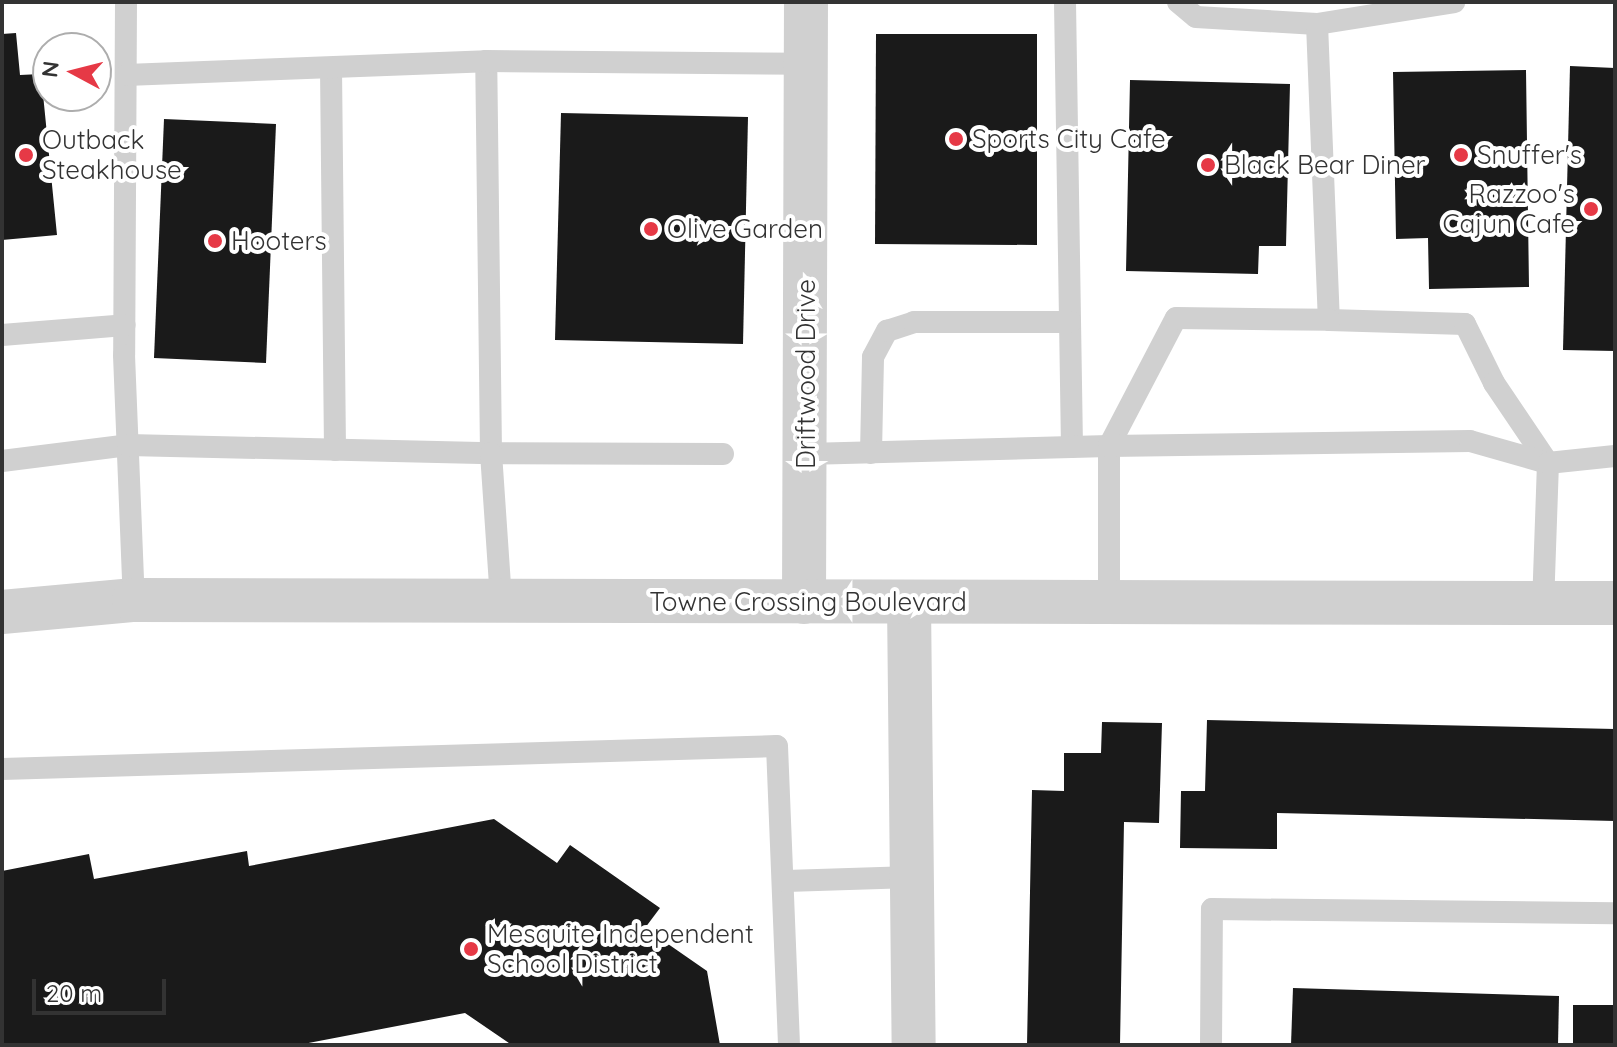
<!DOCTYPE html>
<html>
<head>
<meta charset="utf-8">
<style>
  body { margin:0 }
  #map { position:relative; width:1617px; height:1047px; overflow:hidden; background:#fff; font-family:Quicksand,sans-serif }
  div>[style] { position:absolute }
  .building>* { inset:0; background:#1a1a1a }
  .service>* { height:22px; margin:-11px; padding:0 11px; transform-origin:11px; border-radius:11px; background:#d0d0d0 }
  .minor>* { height:44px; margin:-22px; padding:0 22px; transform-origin:22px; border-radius:22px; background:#d0d0d0 }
  .tertiary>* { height:44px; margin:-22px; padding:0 22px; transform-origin:22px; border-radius:22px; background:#d0d0d0 }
  .dots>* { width:22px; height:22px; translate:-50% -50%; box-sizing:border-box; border:4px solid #fff; border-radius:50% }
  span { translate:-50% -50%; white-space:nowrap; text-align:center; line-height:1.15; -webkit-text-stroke:8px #fff; paint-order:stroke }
  .poi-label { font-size:26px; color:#333 }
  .left { translate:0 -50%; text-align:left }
  .right { translate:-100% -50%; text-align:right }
  .street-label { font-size:26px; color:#333 }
  .frame { position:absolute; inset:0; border:4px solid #333; pointer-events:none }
  .north { position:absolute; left:32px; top:32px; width:80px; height:80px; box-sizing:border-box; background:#fff; border:2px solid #adadad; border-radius:50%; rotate:277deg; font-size:22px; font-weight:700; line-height:32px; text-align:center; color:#333 }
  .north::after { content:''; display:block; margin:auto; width:28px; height:36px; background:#e63946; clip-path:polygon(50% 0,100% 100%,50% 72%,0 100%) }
  .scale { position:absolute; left:32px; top:979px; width:134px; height:36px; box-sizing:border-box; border:4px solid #333; border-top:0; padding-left:10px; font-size:24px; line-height:28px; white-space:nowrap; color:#333; -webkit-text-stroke:6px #fff; paint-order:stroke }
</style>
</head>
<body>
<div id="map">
  <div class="building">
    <div style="clip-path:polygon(16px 33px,20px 75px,41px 74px,57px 235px,2px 240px,2px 34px)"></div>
    <div style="clip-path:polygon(876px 34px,1037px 34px,1037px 245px,875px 244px)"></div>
    <div style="clip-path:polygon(1570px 66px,1615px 68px,1615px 351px,1563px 350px)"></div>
    <div style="clip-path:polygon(1526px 70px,1529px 287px,1429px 289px,1428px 238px,1396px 239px,1393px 72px)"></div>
    <div style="clip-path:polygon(1130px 80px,1290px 84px,1286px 246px,1259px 246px,1258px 274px,1126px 271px)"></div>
    <div style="clip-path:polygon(561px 113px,748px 117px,743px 344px,555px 340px)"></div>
    <div style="clip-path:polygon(164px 119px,276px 124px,266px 363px,154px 358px)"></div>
    <div style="clip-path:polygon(1207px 720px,1615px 729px,1615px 821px,1277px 813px,1277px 849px,1180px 848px,1181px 791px,1205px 791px)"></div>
    <div style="clip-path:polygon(1102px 722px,1162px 723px,1159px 823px,1124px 822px,1120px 1045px,1027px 1045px,1032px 790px,1064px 791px,1064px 753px,1101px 753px)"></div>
    <div style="clip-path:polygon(494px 819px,557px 863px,570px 845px,660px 908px,645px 928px,707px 971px,720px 1045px,512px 1045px,465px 1013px,298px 1045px,2px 1045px,2px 871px,89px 854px,94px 879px,247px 851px,249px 866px)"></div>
    <div style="clip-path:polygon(1293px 988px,1559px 996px,1558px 1045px,1291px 1045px)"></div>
    <div style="clip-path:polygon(1573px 1005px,1615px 1005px,1615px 1045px,1573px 1045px)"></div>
  </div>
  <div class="service">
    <div style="left:126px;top:2px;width:353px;rotate:90.3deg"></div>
    <div style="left:124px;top:355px;width:245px;rotate:87.7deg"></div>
    <div style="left:1065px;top:2px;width:445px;rotate:89.1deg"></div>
    <div style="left:1178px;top:2px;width:23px;rotate:40deg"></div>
    <div style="left:1196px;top:17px;width:121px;rotate:3.3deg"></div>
    <div style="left:1317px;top:24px;width:139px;rotate:-9.1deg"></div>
    <div style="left:1317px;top:24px;width:296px;rotate:87.7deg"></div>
    <div style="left:1329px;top:320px;width:136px;rotate:1.7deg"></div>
    <div style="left:1465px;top:324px;width:66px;rotate:63.8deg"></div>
    <div style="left:1494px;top:383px;width:97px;rotate:56deg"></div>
    <div style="left:331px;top:68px;width:382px;rotate:89.4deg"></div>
    <div style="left:126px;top:75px;width:360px;rotate:-2.2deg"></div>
    <div style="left:2px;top:335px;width:123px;rotate:-4.6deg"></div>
    <div style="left:871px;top:453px;width:96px;rotate:-88.8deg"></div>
    <div style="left:873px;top:357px;width:30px;rotate:-62deg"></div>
    <div style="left:887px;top:331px;width:28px;rotate:-18deg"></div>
    <div style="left:914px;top:322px;width:156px"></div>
    <div style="left:723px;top:454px;width:232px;rotate:-179.8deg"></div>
    <div style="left:491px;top:453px;width:392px;rotate:-90.7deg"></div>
    <div style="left:486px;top:61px;width:319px;rotate:0.5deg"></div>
    <div style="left:806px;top:454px;width:303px;rotate:-1.5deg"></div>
    <div style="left:1109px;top:446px;width:144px;rotate:-62.4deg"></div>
    <div style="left:1176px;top:318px;width:153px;rotate:0.7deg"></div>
    <div style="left:2px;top:461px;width:127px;rotate:-7.2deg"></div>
    <div style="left:128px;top:445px;width:363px;rotate:1.3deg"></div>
    <div style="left:491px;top:453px;width:148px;rotate:86.1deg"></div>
    <div style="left:1109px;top:603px;width:157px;rotate:-90deg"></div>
    <div style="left:1109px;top:446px;width:361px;rotate:-0.8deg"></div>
    <div style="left:1470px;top:441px;width:81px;rotate:15.8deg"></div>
    <div style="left:1543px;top:606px;width:143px;rotate:-88deg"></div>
    <div style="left:1548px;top:463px;width:67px;rotate:-6deg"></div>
    <div style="left:2px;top:769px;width:775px;rotate:-1.7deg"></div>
    <div style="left:777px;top:746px;width:299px;rotate:87.7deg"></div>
    <div style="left:786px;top:881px;width:126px;rotate:-1.8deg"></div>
    <div style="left:1211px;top:1045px;width:136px;rotate:-89.6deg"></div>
    <div style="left:1212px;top:909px;width:403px;rotate:0.6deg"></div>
  </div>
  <div class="minor">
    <div style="left:804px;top:602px;width:600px;rotate:-89.81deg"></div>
  </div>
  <div class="tertiary">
    <div style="left:909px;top:602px;width:443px;rotate:89.4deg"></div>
    <div style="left:2px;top:612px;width:133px;rotate:-5.2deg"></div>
    <div style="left:134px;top:600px;width:1481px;rotate:0.12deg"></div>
  </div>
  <div class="dots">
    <div style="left:956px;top:139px;background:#e63946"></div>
    <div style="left:26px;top:155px;background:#e63946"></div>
    <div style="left:1461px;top:155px;background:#e63946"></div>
    <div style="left:1208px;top:165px;background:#e63946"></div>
    <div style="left:1591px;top:209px;background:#e63946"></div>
    <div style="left:651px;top:229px;background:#e63946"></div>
    <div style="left:215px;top:241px;background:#e63946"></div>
    <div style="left:471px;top:949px;background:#e63946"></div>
  </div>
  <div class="poi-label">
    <span class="left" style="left:972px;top:139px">Sports City Cafe</span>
    <span class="left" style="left:42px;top:155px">Outback<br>Steakhouse</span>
    <span class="left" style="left:1477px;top:155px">Snuffer's</span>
    <span class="left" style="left:1224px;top:165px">Black Bear Diner</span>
    <span class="right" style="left:1575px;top:209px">Razzoo's<br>Cajun Cafe</span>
    <span class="left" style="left:667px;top:229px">Olive Garden</span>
    <span class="left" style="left:231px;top:241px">Hooters</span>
    <span class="left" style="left:487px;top:949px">Mesquite Independent<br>School District</span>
  </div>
  <div class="street-label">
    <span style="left:806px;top:374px;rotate:-90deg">Driftwood Drive</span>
    <span style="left:808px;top:602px">Towne Crossing Boulevard</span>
  </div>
  <div class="frame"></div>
  <div class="north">N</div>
  <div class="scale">20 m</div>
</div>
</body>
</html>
